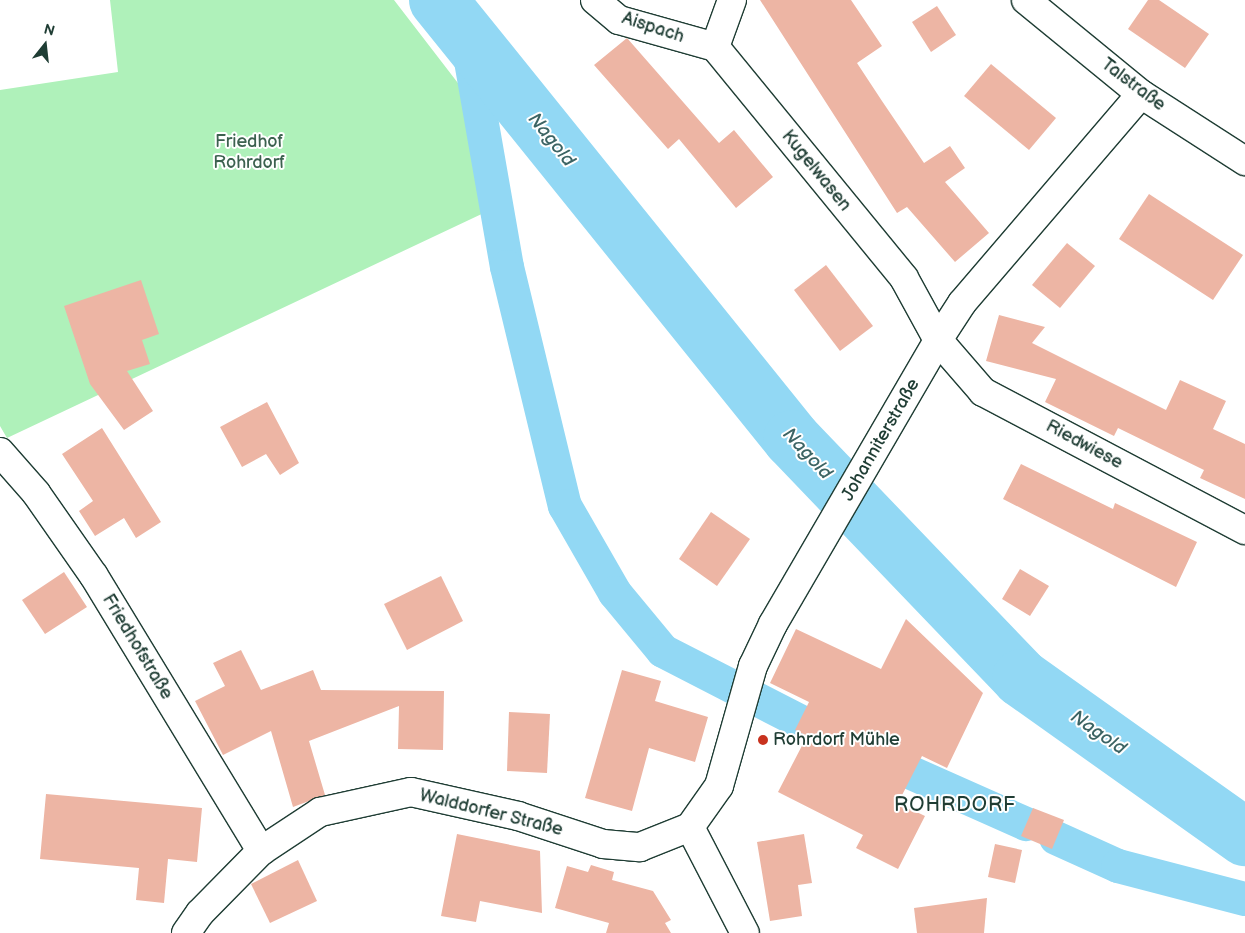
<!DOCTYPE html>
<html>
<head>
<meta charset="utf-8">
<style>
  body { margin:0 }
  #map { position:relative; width:1245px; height:933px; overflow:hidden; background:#fff; font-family:"Balsamiq Sans",sans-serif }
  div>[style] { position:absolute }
  .green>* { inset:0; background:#aff1ba }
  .canal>* { height:34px; margin:-17px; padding:0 17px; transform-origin:17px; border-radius:17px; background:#92d8f4 }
  .river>* { height:58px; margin:-29px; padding:0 29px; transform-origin:29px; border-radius:29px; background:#92d8f4 }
  .building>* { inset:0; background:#edb5a4 }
  .roads { filter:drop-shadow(1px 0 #1f3d34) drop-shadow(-1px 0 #1f3d34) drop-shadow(0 1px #1f3d34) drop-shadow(0 -1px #1f3d34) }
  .street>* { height:28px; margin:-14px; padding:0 14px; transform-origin:14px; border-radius:14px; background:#fff }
  .secondary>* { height:28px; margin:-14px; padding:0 14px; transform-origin:14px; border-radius:14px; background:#fff }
  .dots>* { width:14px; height:14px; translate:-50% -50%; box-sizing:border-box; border:2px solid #fff; border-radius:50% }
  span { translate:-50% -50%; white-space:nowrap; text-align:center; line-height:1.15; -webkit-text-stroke:4px #fff; paint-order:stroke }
  .street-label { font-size:18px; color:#1f3d34 }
  .park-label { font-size:18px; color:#3c614f }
  .poi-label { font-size:18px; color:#1f3d34 }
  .left { translate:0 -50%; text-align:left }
  .water-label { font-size:19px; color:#3c6464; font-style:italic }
  .quarter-label { font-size:20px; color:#1f3d34; letter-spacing:1px }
  .north { position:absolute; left:20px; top:20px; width:50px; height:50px; -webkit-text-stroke:4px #fff; paint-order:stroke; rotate:16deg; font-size:14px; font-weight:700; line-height:20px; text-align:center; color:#1f3d34 }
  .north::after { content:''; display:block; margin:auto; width:18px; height:22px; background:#1f3d34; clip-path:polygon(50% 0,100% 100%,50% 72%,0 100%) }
</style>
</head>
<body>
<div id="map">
  <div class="green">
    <div style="clip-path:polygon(110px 0,394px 0,471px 100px,488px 211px,7px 438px,0 426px,0 90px,118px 72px)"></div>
  </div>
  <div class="canal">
    <div style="left:467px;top:38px;width:232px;rotate:80.1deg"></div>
    <div style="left:507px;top:267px;width:246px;rotate:76.4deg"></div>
    <div style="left:565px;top:506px;width:100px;rotate:60.1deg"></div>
    <div style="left:615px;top:593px;width:75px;rotate:50.4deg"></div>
    <div style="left:663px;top:651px;width:153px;rotate:27.2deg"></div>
    <div style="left:871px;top:755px;width:170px;rotate:24deg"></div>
    <div style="left:1056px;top:838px;width:68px;rotate:24.3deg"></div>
    <div style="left:1118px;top:866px;width:131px;rotate:14.6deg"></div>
  </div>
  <div class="river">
    <div style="left:438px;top:0;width:564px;rotate:51.12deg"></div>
    <div style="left:792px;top:439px;width:331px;rotate:46.2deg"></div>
    <div style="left:1021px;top:678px;width:275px;rotate:35.4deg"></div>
  </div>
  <div class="building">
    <div style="clip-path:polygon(760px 0,851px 0,882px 46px,857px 63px,882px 101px,924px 163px,950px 146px,965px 168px,945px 182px,989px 233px,955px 262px,907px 207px,897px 213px)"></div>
    <div style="clip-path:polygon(1148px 0,1159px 0,1209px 34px,1185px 68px,1128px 29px)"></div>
    <div style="clip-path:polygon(937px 6px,956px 35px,931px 52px,912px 22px)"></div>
    <div style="clip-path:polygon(627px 38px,719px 143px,734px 130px,773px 177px,736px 208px,679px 139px,668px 149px,594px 65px)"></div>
    <div style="clip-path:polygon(991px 64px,1056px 118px,1029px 150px,964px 96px)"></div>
    <div style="clip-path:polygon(1149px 194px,1243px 255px,1213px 300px,1119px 239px)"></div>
    <div style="clip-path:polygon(1067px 243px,1095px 266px,1060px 308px,1032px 285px)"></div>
    <div style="clip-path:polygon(826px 265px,873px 326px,840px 351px,794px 290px)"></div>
    <div style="clip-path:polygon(141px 280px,159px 334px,142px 340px,150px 364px,127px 371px,153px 411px,124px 430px,90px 384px,64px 306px)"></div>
    <div style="clip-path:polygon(999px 315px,1045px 327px,1032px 343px,1166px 410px,1180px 380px,1226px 401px,1213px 429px,1245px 444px,1245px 499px,1200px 478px,1204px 470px,1118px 428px,1114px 436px,1045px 402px,1056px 379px,986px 361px)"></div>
    <div style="clip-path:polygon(267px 402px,299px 463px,280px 475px,266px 454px,242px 467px,220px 427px)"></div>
    <div style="clip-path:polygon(102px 428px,161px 522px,136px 538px,124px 518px,95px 536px,79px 511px,93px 501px,62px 454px)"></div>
    <div style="clip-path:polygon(1021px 464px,1113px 509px,1115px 503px,1197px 542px,1176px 587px,1003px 499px)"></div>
    <div style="clip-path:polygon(711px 512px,750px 539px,717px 586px,679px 559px)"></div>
    <div style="clip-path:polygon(1020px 569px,1049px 586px,1030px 616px,1002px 599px)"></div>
    <div style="clip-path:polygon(64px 572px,87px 607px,45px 634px,22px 600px)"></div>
    <div style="clip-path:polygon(441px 576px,463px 621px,407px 650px,384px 604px)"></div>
    <div style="clip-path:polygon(906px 619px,983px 693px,947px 768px,922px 756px,898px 803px,925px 816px,898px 869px,856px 848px,863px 835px,778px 792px,807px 736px,795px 730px,809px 702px,770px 683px,796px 629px,881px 669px)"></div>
    <div style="clip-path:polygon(241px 650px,261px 690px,313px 670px,321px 690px,444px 691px,443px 750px,398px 749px,399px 706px,309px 741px,325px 795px,293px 807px,271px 731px,223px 755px,195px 701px,225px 686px,213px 663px)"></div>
    <div style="clip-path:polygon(622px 670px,661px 681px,655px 701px,708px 717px,695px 762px,649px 748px,632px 811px,585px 798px)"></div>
    <div style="clip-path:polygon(509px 712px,550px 714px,547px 773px,507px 771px)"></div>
    <div style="clip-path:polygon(46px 794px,202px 808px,197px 862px,168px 859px,164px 903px,136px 900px,139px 868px,40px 859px)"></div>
    <div style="clip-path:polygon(1033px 808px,1064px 820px,1052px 849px,1021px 836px)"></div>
    <div style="clip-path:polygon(457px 834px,540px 851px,542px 913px,480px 901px,476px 922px,441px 916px)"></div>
    <div style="clip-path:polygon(804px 834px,812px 883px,798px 885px,802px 916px,770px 921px,757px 842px)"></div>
    <div style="clip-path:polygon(995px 844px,1022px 850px,1015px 883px,988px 877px)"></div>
    <div style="clip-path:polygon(298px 860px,317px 901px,270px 923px,251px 884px)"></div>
    <div style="clip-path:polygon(591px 865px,614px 872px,612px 880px,653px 891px,671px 920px,665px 923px,671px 933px,606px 933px,609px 923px,555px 908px,567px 866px,588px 872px)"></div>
    <div style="clip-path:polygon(987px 898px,984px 933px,917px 933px,914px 908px)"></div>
  </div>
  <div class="roads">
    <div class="street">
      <div style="left:595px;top:0;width:31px;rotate:40deg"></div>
      <div style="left:619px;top:20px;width:100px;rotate:15.7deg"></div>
      <div style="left:732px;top:0;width:50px;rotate:109.9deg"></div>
      <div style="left:715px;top:47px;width:298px;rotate:50.7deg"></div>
      <div style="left:904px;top:278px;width:71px;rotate:61.3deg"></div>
      <div style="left:938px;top:340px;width:69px;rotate:49.1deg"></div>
      <div style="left:983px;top:392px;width:296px;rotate:27.8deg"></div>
      <div style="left:0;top:452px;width:55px;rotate:48.7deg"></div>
      <div style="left:36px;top:493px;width:101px;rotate:55.1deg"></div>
      <div style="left:94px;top:576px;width:322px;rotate:58.7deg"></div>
      <div style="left:690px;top:827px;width:119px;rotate:62.6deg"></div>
    </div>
    <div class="secondary">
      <div style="left:1026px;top:0;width:149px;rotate:39.3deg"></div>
      <div style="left:1141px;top:94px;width:124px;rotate:32.8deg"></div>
      <div style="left:186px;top:933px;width:24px;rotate:-55deg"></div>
      <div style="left:200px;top:913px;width:87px;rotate:-45.5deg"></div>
      <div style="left:261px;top:851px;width:71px;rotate:-33.5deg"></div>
      <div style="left:320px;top:812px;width:93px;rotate:-12.4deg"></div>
      <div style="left:411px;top:792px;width:110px;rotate:12.6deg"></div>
      <div style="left:518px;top:816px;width:89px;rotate:18.2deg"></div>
      <div style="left:603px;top:844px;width:37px;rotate:5deg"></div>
      <div style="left:640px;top:847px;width:54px;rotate:-21.8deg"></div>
      <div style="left:690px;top:827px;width:50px;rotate:-54.7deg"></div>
      <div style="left:719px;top:786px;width:125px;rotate:-74.2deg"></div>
      <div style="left:753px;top:666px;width:47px;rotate:-64.5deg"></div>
      <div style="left:773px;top:624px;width:328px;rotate:-59.8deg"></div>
      <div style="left:938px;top:340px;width:44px;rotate:-57deg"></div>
      <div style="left:962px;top:303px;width:275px;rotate:-49.4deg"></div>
    </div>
  </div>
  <div class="dots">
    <div style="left:763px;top:740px;background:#c8321e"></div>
  </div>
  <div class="street-label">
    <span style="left:653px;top:28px;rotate:18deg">Aispach</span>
    <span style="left:1133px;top:85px;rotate:37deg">Talstraße</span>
    <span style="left:816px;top:171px;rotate:51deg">Kugelwasen</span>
    <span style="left:881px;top:440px;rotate:-60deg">Johanniterstraße</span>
    <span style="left:1084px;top:445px;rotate:28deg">Riedwiese</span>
    <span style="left:137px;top:647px;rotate:59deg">Friedhofstraße</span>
    <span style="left:491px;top:813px;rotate:14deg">Walddorfer Straße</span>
  </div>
  <div class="park-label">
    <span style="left:249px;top:153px">Friedhof<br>Rohrdorf</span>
  </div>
  <div class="poi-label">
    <span class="left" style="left:773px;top:740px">Rohrdorf Mühle</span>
  </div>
  <div class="water-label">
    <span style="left:551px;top:140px;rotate:51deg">Nagold</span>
    <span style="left:807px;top:454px;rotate:47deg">Nagold</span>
    <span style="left:1098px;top:733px;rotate:35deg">Nagold</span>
  </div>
  <div class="quarter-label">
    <span style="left:955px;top:805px">ROHRDORF</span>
  </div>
  <div class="north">N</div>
</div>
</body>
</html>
